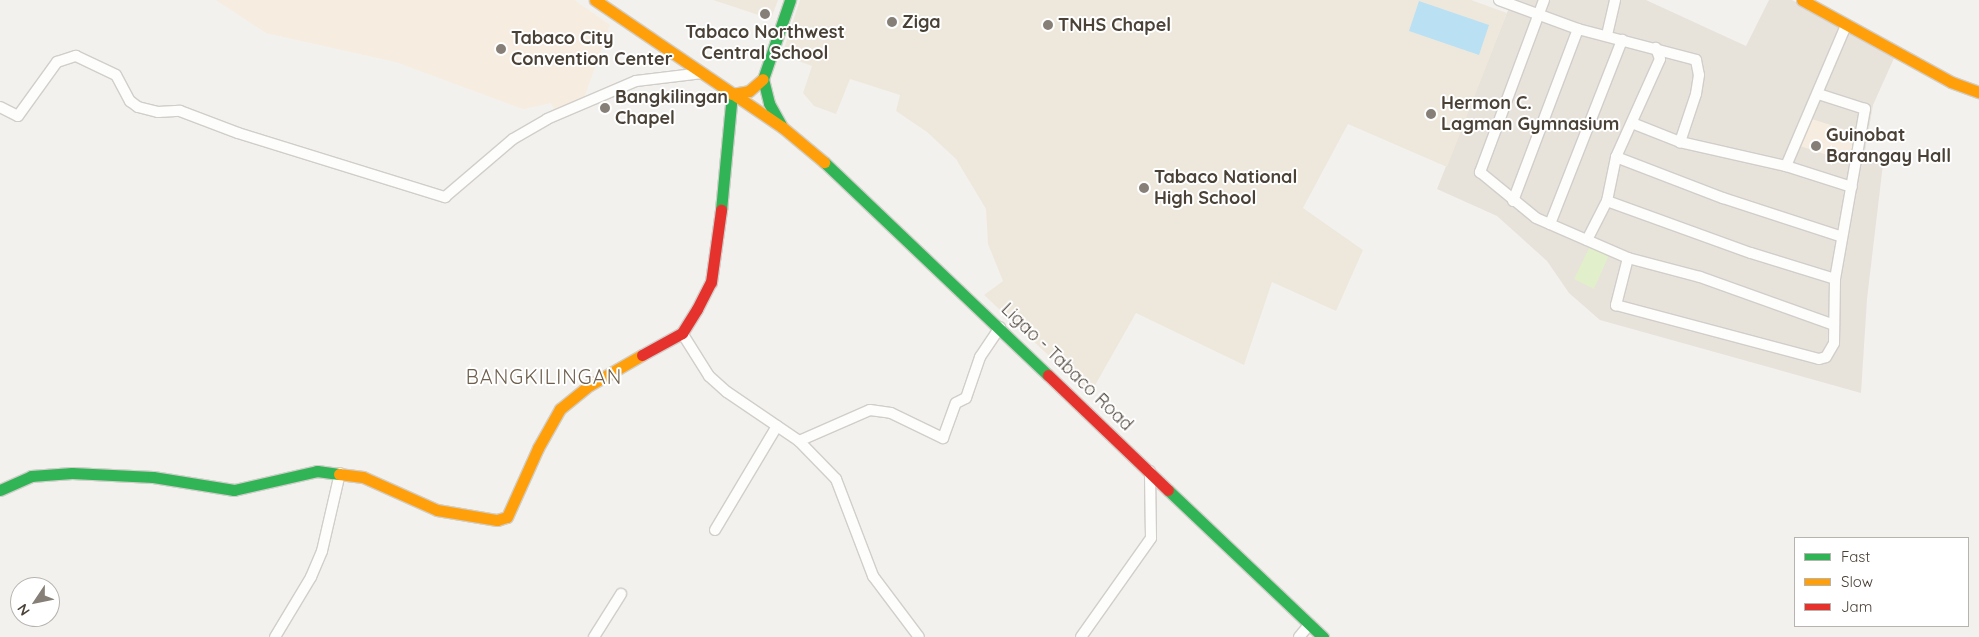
<!DOCTYPE html>
<html>
<head>
<meta charset="utf-8">
<style>
  body { margin:0 }
  #map { position:relative; width:1979px; height:637px; overflow:hidden; background:#f3f1ed; font-family:Quicksand,sans-serif }
  div>[style] { position:absolute }
  .residential>* { inset:0; background:#e7e2da }
  .commercial>* { inset:0; background:#f6ecdf }
  .education>* { inset:0; background:#eee8dc }
  .green>* { inset:0; background:#e2efcb }
  .water>* { inset:0; background:#bae0f3 }
  .roads { filter:drop-shadow(1px 0 #d1ceca) drop-shadow(-1px 0 #d1ceca) drop-shadow(0 1px #d1ceca) drop-shadow(0 -1px #d1ceca) }
  .street>* { height:10px; margin:-5px; padding:0 5px; transform-origin:5px; border-radius:5px; background:#fdfdfc }
  .fast>* { height:11px; margin:-5.5px; padding:0 5.5px; transform-origin:5.5px; border-radius:5.5px; background:#30b455 }
  .slow>* { height:11px; margin:-5.5px; padding:0 5.5px; transform-origin:5.5px; border-radius:5.5px; background:#ff9f0a }
  .jam>* { height:11px; margin:-5.5px; padding:0 5.5px; transform-origin:5.5px; border-radius:5.5px; background:#e5322d }
  .dots>* { width:14px; height:14px; translate:-50% -50%; box-sizing:border-box; border:2px solid #fff; border-radius:50% }
  span { translate:-50% -50%; white-space:nowrap; text-align:center; line-height:1.15; -webkit-text-stroke:4px #fff; paint-order:stroke }
  .poi-label { font-size:18px; color:#4b4237; font-weight:700 }
  .left { translate:0 -50%; text-align:left }
  .street-label { font-size:18px; color:#4b4237 }
  .quarter-label { font-size:20px; color:#6e604d; letter-spacing:1px }
  .legend { position:absolute; left:1794px; top:537px; width:175px; height:90px; box-sizing:border-box; background:#fff; border:1px solid #b7b3af; margin:0; padding:6px 9px; list-style:none; font-size:15px; color:#4b4237 }
  .legend li { display:flex; align-items:center; gap:10px; height:25px }
  .legend b { width:25px; border:1px solid #b7b3af }
  .north { position:absolute; left:10px; top:577px; width:50px; height:50px; box-sizing:border-box; background:#fff; border:1px solid #b7b3af; border-radius:50%; rotate:236deg; font-size:14px; font-weight:700; line-height:20px; text-align:center; color:#4b4237 }
  .north::after { content:''; display:block; margin:auto; width:18px; height:22px; background:#867f77; clip-path:polygon(50% 0,100% 100%,50% 72%,0 100%) }
</style>
</head>
<body>
<div id="map">
  <div class="residential">
    <div style="clip-path:polygon(1512px 0,1646px 0,1746px 46px,1769px 0,1792px 0,1895px 56px,1873px 105px,1864px 157px,1883px 164px,1867px 299px,1861px 393px,1600px 320px,1569px 293px,1547px 261px,1497px 216px,1437px 189px)"></div>
  </div>
  <div class="commercial">
    <div style="clip-path:polygon(216px 0,574px 0,610px 25px,584px 98px,555px 111px,551px 103px,523px 109px,396px 62px,266px 33px)"></div>
    <div style="clip-path:polygon(1812px 119px,1859px 134px,1854px 164px,1800px 146px)"></div>
  </div>
  <div class="education">
    <div style="clip-path:polygon(713px 0,778px 0,771px 19px)"></div>
    <div style="clip-path:polygon(800px 0,1471px 0,1507px 13px,1447px 167px,1348px 124px,1303px 208px,1363px 250px,1336px 311px,1272px 282px,1244px 365px,1136px 313px,1090px 394px,984px 295px,1003px 281px,988px 244px,986px 209px,956px 159px,927px 132px,896px 111px,900px 95px,850px 79px,836px 114px,814px 106px,803px 93px,812px 66px,782px 55px)"></div>
  </div>
  <div class="green">
    <div style="clip-path:polygon(1591px 244px,1610px 253px,1594px 289px,1574px 279px)"></div>
  </div>
  <div class="water">
    <div style="clip-path:polygon(1419px 1px,1489px 25px,1479px 55px,1409px 31px)"></div>
  </div>
  <div class="roads">
    <div class="street">
      <div style="left:1499px;top:0;width:84px;rotate:20.2deg"></div>
      <div style="left:1578px;top:29px;width:122px;rotate:14.7deg"></div>
      <div style="left:1696px;top:60px;width:15px;rotate:79deg"></div>
      <div style="left:1699px;top:75px;width:19px;rotate:99deg"></div>
      <div style="left:1696px;top:94px;width:51px;rotate:108.4deg"></div>
      <div style="left:1544px;top:0;width:184px;rotate:110.4deg"></div>
      <div style="left:1480px;top:172px;width:72px;rotate:39.4deg"></div>
      <div style="left:1536px;top:218px;width:100px;rotate:23.5deg"></div>
      <div style="left:1628px;top:258px;width:74px;rotate:14.8deg"></div>
      <div style="left:1700px;top:277px;width:142px;rotate:19.7deg"></div>
      <div style="left:1607px;top:35px;width:36px;rotate:-77deg"></div>
      <div style="left:0;top:107px;width:20px;rotate:27deg"></div>
      <div style="left:18px;top:116px;width:67px;rotate:-54.2deg"></div>
      <div style="left:57px;top:62px;width:20px;rotate:-18deg"></div>
      <div style="left:76px;top:56px;width:44px;rotate:25.4deg"></div>
      <div style="left:116px;top:75px;width:30px;rotate:62deg"></div>
      <div style="left:130px;top:101px;width:10px;rotate:37deg"></div>
      <div style="left:138px;top:107px;width:21px;rotate:14deg"></div>
      <div style="left:158px;top:112px;width:22px;rotate:-3deg"></div>
      <div style="left:180px;top:111px;width:62px;rotate:20.8deg"></div>
      <div style="left:238px;top:133px;width:217px;rotate:17.2deg"></div>
      <div style="left:445px;top:197px;width:89px;rotate:-40.5deg"></div>
      <div style="left:513px;top:139px;width:39px;rotate:-30deg"></div>
      <div style="left:547px;top:119px;width:97px;rotate:-23.1deg"></div>
      <div style="left:636px;top:81px;width:67px;rotate:-6.8deg"></div>
      <div style="left:1632px;top:123px;width:52px;rotate:21.6deg"></div>
      <div style="left:1680px;top:142px;width:109px;rotate:12.8deg"></div>
      <div style="left:1786px;top:166px;width:69px;rotate:17.7deg"></div>
      <div style="left:1616px;top:157px;width:115px;rotate:21deg"></div>
      <div style="left:1723px;top:198px;width:125px;rotate:18.1deg"></div>
      <div style="left:1786px;top:166px;width:153px;rotate:-66.9deg"></div>
      <div style="left:1513px;top:201px;width:184px;rotate:-69.3deg"></div>
      <div style="left:1607px;top:201px;width:153px;rotate:19.9deg"></div>
      <div style="left:1751px;top:253px;width:88px;rotate:17.2deg"></div>
      <div style="left:1550px;top:224px;width:198px;rotate:-68.6deg"></div>
      <div style="left:1587px;top:240px;width:44px;rotate:-62.9deg"></div>
      <div style="left:1607px;top:201px;width:45px;rotate:-78.4deg"></div>
      <div style="left:1616px;top:157px;width:107px;rotate:-65.8deg"></div>
      <div style="left:1660px;top:59px;width:12px;rotate:-110deg"></div>
      <div style="left:1628px;top:258px;width:49px;rotate:104.3deg"></div>
      <div style="left:1616px;top:305px;width:210px;rotate:14.9deg"></div>
      <div style="left:1819px;top:359px;width:7px;rotate:-16deg"></div>
      <div style="left:1826px;top:357px;width:16px;rotate:-60deg"></div>
      <div style="left:1834px;top:343px;width:64px;rotate:-89.1deg"></div>
      <div style="left:1835px;top:279px;width:173px;rotate:-80deg"></div>
      <div style="left:1865px;top:109px;width:49px;rotate:-162.3deg"></div>
      <div style="left:682px;top:333px;width:51px;rotate:57.9deg"></div>
      <div style="left:709px;top:376px;width:24px;rotate:42deg"></div>
      <div style="left:727px;top:392px;width:87px;rotate:34.2deg"></div>
      <div style="left:799px;top:441px;width:53px;rotate:45.8deg"></div>
      <div style="left:836px;top:479px;width:104px;rotate:69.1deg"></div>
      <div style="left:873px;top:576px;width:76px;rotate:53deg"></div>
      <div style="left:799px;top:441px;width:77px;rotate:-23.6deg"></div>
      <div style="left:870px;top:410px;width:21px;rotate:8deg"></div>
      <div style="left:891px;top:413px;width:58px;rotate:25.7deg"></div>
      <div style="left:943px;top:438px;width:37px;rotate:-70deg"></div>
      <div style="left:956px;top:403px;width:11px;rotate:-27deg"></div>
      <div style="left:966px;top:398px;width:43px;rotate:-71.1deg"></div>
      <div style="left:980px;top:357px;width:36px;rotate:-56deg"></div>
      <div style="left:715px;top:530px;width:121px;rotate:-59.2deg"></div>
      <div style="left:275px;top:637px;width:70px;rotate:-59deg"></div>
      <div style="left:311px;top:577px;width:28px;rotate:-67deg"></div>
      <div style="left:322px;top:551px;width:80px;rotate:-77deg"></div>
      <div style="left:594px;top:637px;width:51px;rotate:-57.9deg"></div>
      <div style="left:1081px;top:637px;width:121px;rotate:-54.7deg"></div>
      <div style="left:1151px;top:538px;width:67px;rotate:-90.9deg"></div>
      <div style="left:1299px;top:637px;width:17px;rotate:-50deg"></div>
    </div>
    <div class="fast">
      <div style="left:781px;top:125px;width:25px;rotate:-119deg"></div>
      <div style="left:769px;top:103px;width:25px;rotate:-104deg"></div>
      <div style="left:763px;top:79px;width:83px;rotate:-71.1deg"></div>
      <div style="left:824px;top:162px;width:309px;rotate:43.6deg"></div>
      <div style="left:721px;top:210px;width:117px;rotate:-84.6deg"></div>
      <div style="left:0;top:490px;width:34px;rotate:-24deg"></div>
      <div style="left:31px;top:476px;width:41px;rotate:-4.2deg"></div>
      <div style="left:72px;top:473px;width:81px;rotate:2.8deg"></div>
      <div style="left:153px;top:477px;width:82px;rotate:9.1deg"></div>
      <div style="left:234px;top:490px;width:85px;rotate:-12.9deg"></div>
      <div style="left:317px;top:471px;width:22px;rotate:8deg"></div>
      <div style="left:1168px;top:490px;width:214px;rotate:43.5deg"></div>
    </div>
    <div class="slow">
      <div style="left:595px;top:0;width:226px;rotate:34.2deg"></div>
      <div style="left:782px;top:127px;width:55px;rotate:39.8deg"></div>
      <div style="left:1802px;top:0;width:170px;rotate:28.8deg"></div>
      <div style="left:1951px;top:82px;width:30px;rotate:20deg"></div>
      <div style="left:732px;top:94px;width:17px;rotate:-10deg"></div>
      <div style="left:749px;top:91px;width:18px;rotate:-41deg"></div>
      <div style="left:339px;top:474px;width:24px;rotate:7deg"></div>
      <div style="left:363px;top:477px;width:81px;rotate:24deg"></div>
      <div style="left:437px;top:510px;width:61px;rotate:9.5deg"></div>
      <div style="left:497px;top:520px;width:10px;rotate:-17deg"></div>
      <div style="left:507px;top:517px;width:76px;rotate:-65.8deg"></div>
      <div style="left:538px;top:448px;width:45px;rotate:-60.6deg"></div>
      <div style="left:560px;top:409px;width:38px;rotate:-39deg"></div>
      <div style="left:590px;top:385px;width:60px;rotate:-30deg"></div>
    </div>
    <div class="jam">
      <div style="left:642px;top:355px;width:46px;rotate:-28.8deg"></div>
      <div style="left:682px;top:333px;width:28px;rotate:-58deg"></div>
      <div style="left:697px;top:309px;width:30px;rotate:-63deg"></div>
      <div style="left:711px;top:282px;width:73px;rotate:-82.1deg"></div>
      <div style="left:1048px;top:375px;width:166px;rotate:43.8deg"></div>
    </div>
  </div>
  <div class="dots">
    <div style="left:765px;top:14px;background:#867f77"></div>
    <div style="left:892px;top:22px;background:#867f77"></div>
    <div style="left:1048px;top:25px;background:#867f77"></div>
    <div style="left:501px;top:49px;background:#867f77"></div>
    <div style="left:605px;top:108px;background:#867f77"></div>
    <div style="left:1431px;top:114px;background:#867f77"></div>
    <div style="left:1816px;top:146px;background:#867f77"></div>
    <div style="left:1144px;top:188px;background:#867f77"></div>
  </div>
  <div class="poi-label">
    <span class="left" style="left:902px;top:22px">Ziga</span>
    <span class="left" style="left:1058px;top:25px">TNHS Chapel</span>
    <span style="left:765px;top:43px">Tabaco Northwest<br>Central School</span>
    <span class="left" style="left:511px;top:49px">Tabaco City<br>Convention Center</span>
    <span class="left" style="left:615px;top:108px">Bangkilingan<br>Chapel</span>
    <span class="left" style="left:1441px;top:114px">Hermon C.<br>Lagman Gymnasium</span>
    <span class="left" style="left:1826px;top:146px">Guinobat<br>Barangay Hall</span>
    <span class="left" style="left:1154px;top:188px">Tabaco National<br>High School</span>
  </div>
  <div class="street-label">
    <span style="left:1067px;top:367px;rotate:44deg">Ligao - Tabaco Road</span>
  </div>
  <div class="quarter-label">
    <span style="left:544px;top:376px">BANGKILINGAN</span>
  </div>
  <ul class="legend">
  <li><b style="height:6px;background:#30b455"></b>Fast</li>
  <li><b style="height:6px;background:#ff9f0a"></b>Slow</li>
  <li><b style="height:6px;background:#e5322d"></b>Jam</li>
  </ul>
  <div class="north">N</div>
</div>
</body>
</html>
